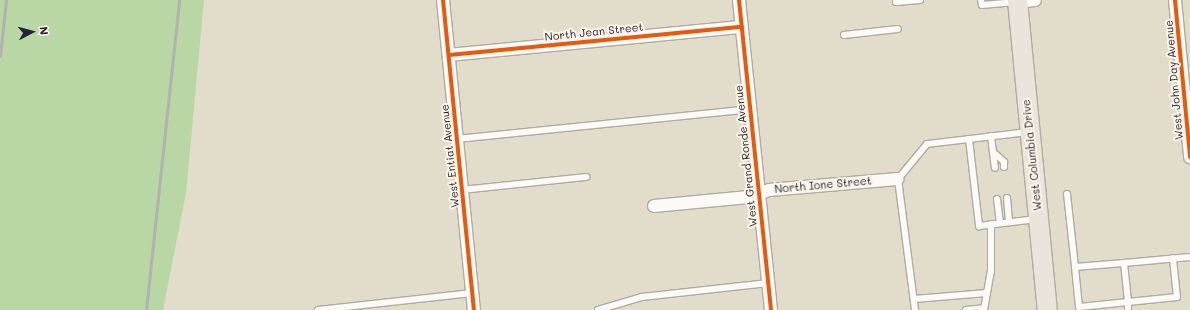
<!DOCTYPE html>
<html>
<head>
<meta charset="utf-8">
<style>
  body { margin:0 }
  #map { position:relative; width:1190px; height:310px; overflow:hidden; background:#e2ddcb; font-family:Mali,sans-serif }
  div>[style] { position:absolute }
  .green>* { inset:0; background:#b9d7a5 }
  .roads { filter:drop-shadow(1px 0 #aeaba2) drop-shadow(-1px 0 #aeaba2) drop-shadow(0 1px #aeaba2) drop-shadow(0 -1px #aeaba2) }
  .lane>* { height:6px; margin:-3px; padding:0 3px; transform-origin:3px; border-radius:3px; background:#fbfaf7 }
  .street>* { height:12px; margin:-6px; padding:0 6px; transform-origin:6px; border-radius:6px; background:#fbfaf7 }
  .primary>* { height:19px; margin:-9.5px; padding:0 9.5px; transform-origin:9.5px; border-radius:9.5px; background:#ebe4db }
  .rail>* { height:3px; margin:-1.5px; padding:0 1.5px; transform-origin:1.5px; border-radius:1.5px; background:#b2b2b2 }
  .cycleway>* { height:4px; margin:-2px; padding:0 2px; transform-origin:2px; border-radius:2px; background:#e8590c }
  span { translate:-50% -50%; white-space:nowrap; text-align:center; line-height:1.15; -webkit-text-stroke:4px #fcf5e5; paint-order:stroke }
  .street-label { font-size:11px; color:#22223b }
  .north { position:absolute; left:12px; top:12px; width:40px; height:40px; -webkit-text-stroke:3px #fcf5e5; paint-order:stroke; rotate:84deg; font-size:11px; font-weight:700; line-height:16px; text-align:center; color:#22223b }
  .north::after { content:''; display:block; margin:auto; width:14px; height:18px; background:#22223b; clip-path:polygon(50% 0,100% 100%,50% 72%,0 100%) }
</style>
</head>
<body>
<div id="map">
  <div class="green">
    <div style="clip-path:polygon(0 0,204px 0,186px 193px,163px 310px,0 310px)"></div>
  </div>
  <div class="roads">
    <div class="lane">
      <div style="left:896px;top:0;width:2px;rotate:90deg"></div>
      <div style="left:896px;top:2px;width:24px;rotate:-5deg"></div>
      <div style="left:981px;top:0;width:5px;rotate:79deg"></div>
      <div style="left:982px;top:5px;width:33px;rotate:-5deg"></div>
      <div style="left:844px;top:35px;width:54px;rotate:-6.3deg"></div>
      <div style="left:991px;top:136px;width:32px;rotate:83deg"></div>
      <div style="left:457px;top:139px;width:296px;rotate:-5.8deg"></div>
      <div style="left:969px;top:139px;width:88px;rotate:83.4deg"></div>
      <div style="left:979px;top:226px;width:58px;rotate:-6.9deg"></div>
      <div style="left:993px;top:152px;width:15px;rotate:42deg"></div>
      <div style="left:1004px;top:162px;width:5px;rotate:90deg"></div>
      <div style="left:462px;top:190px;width:125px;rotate:-6deg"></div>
      <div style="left:1067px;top:194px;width:73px;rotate:83.7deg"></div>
      <div style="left:1007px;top:198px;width:24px;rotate:85deg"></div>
      <div style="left:997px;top:199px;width:24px;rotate:83deg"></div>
      <div style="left:1124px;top:263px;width:39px;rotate:84deg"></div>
      <div style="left:1128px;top:302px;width:49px;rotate:174.2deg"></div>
      <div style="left:1079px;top:307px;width:40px;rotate:-95.7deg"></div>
      <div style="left:1075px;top:267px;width:49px;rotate:-4.7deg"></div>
      <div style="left:1124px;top:263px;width:66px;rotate:-5.2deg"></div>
      <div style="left:914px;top:299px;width:73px;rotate:-4.7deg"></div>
      <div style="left:318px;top:310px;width:155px;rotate:-6.3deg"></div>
      <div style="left:598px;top:310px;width:46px;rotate:-16.5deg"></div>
      <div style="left:642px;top:297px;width:127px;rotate:-6.3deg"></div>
      <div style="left:915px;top:310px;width:132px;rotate:-97.4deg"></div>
      <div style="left:898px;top:179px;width:45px;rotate:-50.4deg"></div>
      <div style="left:927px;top:144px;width:101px;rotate:-6.8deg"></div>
      <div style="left:966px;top:310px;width:18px;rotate:-6deg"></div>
      <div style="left:984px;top:310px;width:39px;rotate:-80deg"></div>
      <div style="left:991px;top:272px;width:48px;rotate:-90deg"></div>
      <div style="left:1128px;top:310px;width:8px;rotate:-90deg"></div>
      <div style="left:1128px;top:302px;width:49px;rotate:-5.8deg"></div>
      <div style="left:1177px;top:297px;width:39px;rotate:-96deg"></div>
    </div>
    <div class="street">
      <div style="left:443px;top:0;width:312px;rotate:84.3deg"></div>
      <div style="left:739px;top:0;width:312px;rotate:84.1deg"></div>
      <div style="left:1175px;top:0;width:158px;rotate:84.5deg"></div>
      <div style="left:1017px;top:2px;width:18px;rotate:-6deg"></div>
      <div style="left:449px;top:55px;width:294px;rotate:-5.5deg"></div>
      <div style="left:654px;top:206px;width:95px;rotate:-5.4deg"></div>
      <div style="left:749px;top:197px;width:21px;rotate:-19deg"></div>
      <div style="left:769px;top:190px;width:129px;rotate:-4.9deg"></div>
    </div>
    <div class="primary">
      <div style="left:1017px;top:0;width:311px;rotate:84.5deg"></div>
    </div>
  </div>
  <div class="rail">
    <div style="left:0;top:56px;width:56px;rotate:-83.9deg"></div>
    <div style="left:146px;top:310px;width:312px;rotate:-83.9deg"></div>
  </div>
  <div class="cycleway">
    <div style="left:443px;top:0;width:312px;rotate:84.3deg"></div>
    <div style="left:739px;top:0;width:312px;rotate:84.1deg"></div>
    <div style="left:1175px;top:0;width:158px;rotate:84.5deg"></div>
    <div style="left:449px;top:55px;width:294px;rotate:-5.5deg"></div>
  </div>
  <div class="street-label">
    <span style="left:594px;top:32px;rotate:-6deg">North Jean Street</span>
    <span style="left:1174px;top:80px;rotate:-95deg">West John Day Avenue</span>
    <span style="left:1032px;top:155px;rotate:-96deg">West Columbia Drive</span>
    <span style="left:450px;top:156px;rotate:-96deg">West Entiat Avenue</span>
    <span style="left:746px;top:156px;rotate:-96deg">West Grand Ronde Avenue</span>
    <span style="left:823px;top:185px;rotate:-5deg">North Ione Street</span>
  </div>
  <div class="north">N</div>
</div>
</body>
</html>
